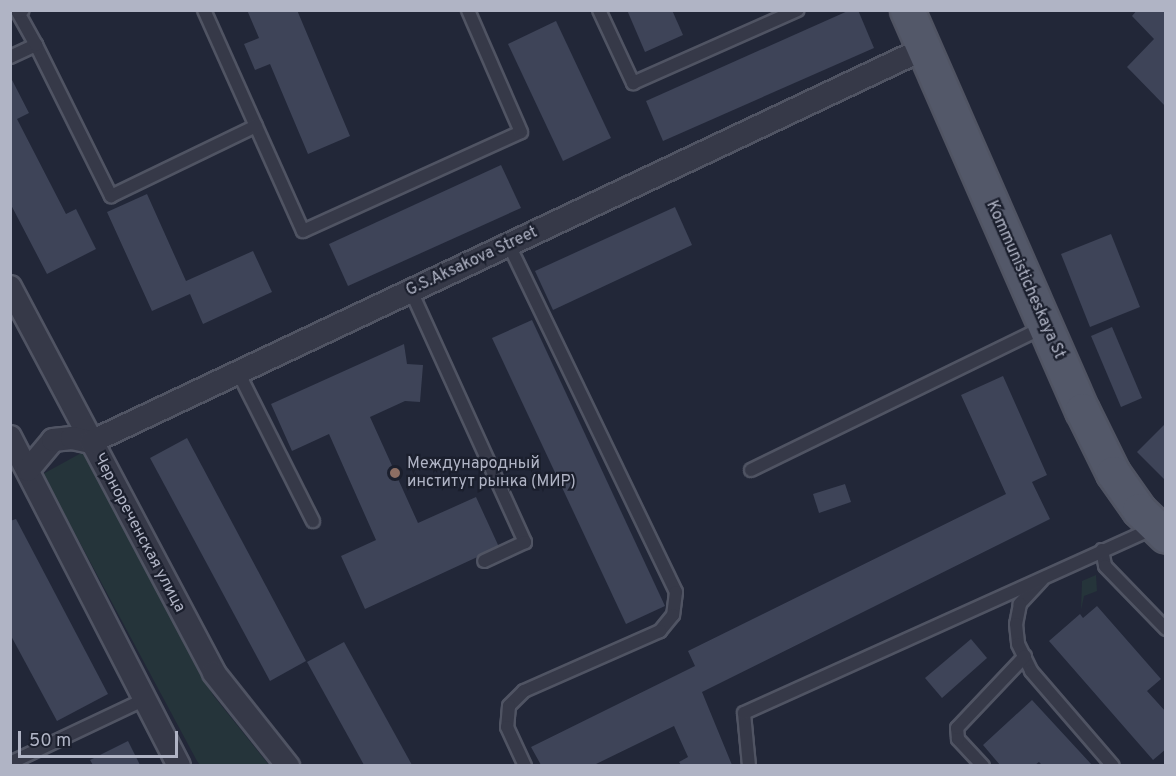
<!DOCTYPE html>
<html>
<head>
<meta charset="utf-8">
<style>
  body { margin:0 }
  #map { position:relative; width:1176px; height:776px; overflow:hidden; background:#222738; font-family:Overpass,sans-serif }
  div>[style] { position:absolute }
  .green>* { inset:0; background:#25343a }
  .building>* { inset:0; background:#3e4458 }
  .roads { filter:drop-shadow(2px 0 #505463) drop-shadow(-2px 0 #505463) drop-shadow(0 2px #505463) drop-shadow(0 -2px #505463) }
  .service>* { height:12px; margin:-6px; padding:0 6px; transform-origin:6px; border-radius:6px; background:#363948 }
  .minor>* { height:22px; margin:-11px; padding:0 11px; transform-origin:11px; border-radius:11px; background:#363948 }
  .primary>* { height:33px; margin:-16.5px; padding:0 16.5px; transform-origin:16.5px; border-radius:16.5px; background:#535869 }
  .dots>* { width:16px; height:16px; translate:-50% -50%; box-sizing:border-box; border:3px solid #1b1f2d; border-radius:50% }
  span { translate:-50% -50%; white-space:nowrap; text-align:center; line-height:1.15; -webkit-text-stroke:4.5px #1b1f2d; paint-order:stroke }
  .street-label { font-size:16px; color:#b0b4c5 }
  .poi-label { font-size:16px; color:#b0b4c5 }
  .left { translate:0 -50%; text-align:left }
  .frame { position:absolute; inset:0; border:12px solid #b0b4c5; pointer-events:none }
  .scale { position:absolute; left:18px; top:731px; width:160px; height:27px; box-sizing:border-box; border:3px solid #b0b4c5; border-top:0; padding-left:8px; font-size:18px; line-height:21px; white-space:nowrap; color:#b0b4c5; -webkit-text-stroke:4px #1b1f2d; paint-order:stroke }
</style>
</head>
<body>
<div id="map">
  <div class="green">
    <div style="clip-path:polygon(83px 452px,213px 695px,269px 765px,200px 765px,197px 761px,43px 474px)"></div>
    <div style="clip-path:polygon(1096px 575px,1097px 591px,1084px 596px,1081px 610px,1082px 581px)"></div>
  </div>
  <div class="building">
    <div style="clip-path:polygon(247px 10px,297px 10px,350px 136px,308px 154px,270px 64px,255px 70px,244px 44px,259px 38px)"></div>
    <div style="clip-path:polygon(627px 10px,672px 10px,683px 35px,645px 52px)"></div>
    <div style="clip-path:polygon(850px 10px,858px 10px,874px 48px,663px 141px,646px 101px)"></div>
    <div style="clip-path:polygon(1137px 10px,1166px 10px,1166px 107px,1127px 67px,1154px 39px,1132px 16px)"></div>
    <div style="clip-path:polygon(556px 21px,611px 138px,563px 161px,508px 44px)"></div>
    <div style="clip-path:polygon(10px 76px,29px 113px,17px 119px,66px 214px,76px 209px,96px 249px,47px 274px,10px 203px)"></div>
    <div style="clip-path:polygon(501px 165px,521px 208px,348px 286px,329px 244px)"></div>
    <div style="clip-path:polygon(147px 194px,186px 281px,253px 251px,272px 292px,203px 324px,190px 294px,152px 311px,107px 212px)"></div>
    <div style="clip-path:polygon(675px 207px,692px 245px,553px 310px,535px 271px)"></div>
    <div style="clip-path:polygon(1111px 234px,1140px 307px,1090px 327px,1061px 254px)"></div>
    <div style="clip-path:polygon(532px 320px,665px 606px,626px 624px,492px 338px)"></div>
    <div style="clip-path:polygon(1112px 327px,1142px 398px,1121px 407px,1091px 336px)"></div>
    <div style="clip-path:polygon(404px 344px,407px 364px,423px 365px,420px 402px,405px 401px,370px 417px,418px 523px,476px 497px,499px 547px,365px 609px,341px 556px,376px 540px,329px 434px,292px 451px,271px 404px)"></div>
    <div style="clip-path:polygon(1003px 376px,1047px 475px,1032px 482px,1050px 519px,702px 692px,732px 765px,681px 765px,679px 762px,688px 757px,674px 726px,594px 765px,541px 765px,531px 747px,695px 666px,688px 651px,1006px 494px,961px 395px)"></div>
    <div style="clip-path:polygon(1166px 423px,1166px 481px,1137px 452px)"></div>
    <div style="clip-path:polygon(187px 438px,306px 661px,270px 681px,150px 458px)"></div>
    <div style="clip-path:polygon(845px 484px,851px 502px,819px 513px,813px 494px)"></div>
    <div style="clip-path:polygon(16px 519px,108px 694px,57px 721px,10px 634px,10px 521px)"></div>
    <div style="clip-path:polygon(1097px 606px,1161px 679px,1147px 691px,1166px 712px,1166px 749px,1153px 760px,1049px 641px,1080px 614px,1083px 618px)"></div>
    <div style="clip-path:polygon(971px 639px,987px 658px,942px 698px,925px 678px)"></div>
    <div style="clip-path:polygon(344px 642px,412px 765px,364px 765px,307px 662px)"></div>
    <div style="clip-path:polygon(1032px 700px,1092px 765px,1042px 765px,1039px 762px,1035px 765px,1000px 765px,983px 745px)"></div>
    <div style="clip-path:polygon(128px 741px,140px 765px,93px 765px,90px 760px)"></div>
  </div>
  <div class="roads">
    <div class="service">
      <div style="left:204px;top:10px;width:242px;rotate:65.9deg"></div>
      <div style="left:303px;top:231px;width:239px;rotate:-24.4deg"></div>
      <div style="left:521px;top:132px;width:133px;rotate:-113.5deg"></div>
      <div style="left:599px;top:10px;width:81px;rotate:65deg"></div>
      <div style="left:633px;top:83px;width:180px;rotate:-23.9deg"></div>
      <div style="left:36px;top:45px;width:169px;rotate:63.6deg"></div>
      <div style="left:111px;top:196px;width:161px;rotate:-25.8deg"></div>
      <div style="left:10px;top:57px;width:29px;rotate:-25deg"></div>
      <div style="left:36px;top:45px;width:38px;rotate:-119deg"></div>
      <div style="left:18px;top:12px;width:5px;rotate:-22deg"></div>
      <div style="left:509px;top:245px;width:385px;rotate:64.3deg"></div>
      <div style="left:676px;top:592px;width:23px;rotate:97deg"></div>
      <div style="left:673px;top:615px;width:21px;rotate:129deg"></div>
      <div style="left:660px;top:631px;width:149px;rotate:156.2deg"></div>
      <div style="left:524px;top:691px;width:21px;rotate:135deg"></div>
      <div style="left:509px;top:706px;width:21px;rotate:95deg"></div>
      <div style="left:507px;top:727px;width:43px;rotate:65.2deg"></div>
      <div style="left:411px;top:291px;width:276px;rotate:65.6deg"></div>
      <div style="left:525px;top:542px;width:45px;rotate:155.1deg"></div>
      <div style="left:238px;top:372px;width:167px;rotate:63.3deg"></div>
      <div style="left:751px;top:470px;width:326px;rotate:-26deg"></div>
      <div style="left:1102px;top:550px;width:16px;rotate:79deg"></div>
      <div style="left:1105px;top:566px;width:88px;rotate:45.9deg"></div>
      <div style="left:1042px;top:580px;width:33px;rotate:133deg"></div>
      <div style="left:1020px;top:604px;width:20px;rotate:101deg"></div>
      <div style="left:1016px;top:624px;width:20px;rotate:84deg"></div>
      <div style="left:1018px;top:644px;width:30px;rotate:64deg"></div>
      <div style="left:1031px;top:671px;width:125px;rotate:49.2deg"></div>
      <div style="left:10px;top:763px;width:147px;rotate:-25.3deg"></div>
      <div style="left:749px;top:766px;width:53px;rotate:-95.4deg"></div>
      <div style="left:744px;top:713px;width:451px;rotate:-24.3deg"></div>
      <div style="left:983px;top:766px;width:37px;rotate:-133deg"></div>
      <div style="left:958px;top:739px;width:11px;rotate:-95deg"></div>
      <div style="left:957px;top:728px;width:99px;rotate:-46.6deg"></div>
    </div>
    <div class="minor">
      <div style="left:10px;top:287px;width:437px;rotate:62.1deg"></div>
      <div style="left:214px;top:673px;width:119px;rotate:51.5deg"></div>
      <div style="left:10px;top:437px;width:370px;rotate:62.8deg"></div>
      <div style="left:28px;top:470px;width:39px;rotate:-50deg"></div>
      <div style="left:53px;top:440px;width:19px;rotate:-6deg"></div>
      <div style="left:72px;top:438px;width:19px;rotate:12deg"></div>
      <div style="left:91px;top:442px;width:920px;rotate:-25.28deg"></div>
    </div>
    <div class="primary">
      <div style="left:907px;top:10px;width:437px;rotate:66.4deg"></div>
      <div style="left:1082px;top:410px;width:70px;rotate:63.8deg"></div>
      <div style="left:1113px;top:473px;width:45px;rotate:54.9deg"></div>
      <div style="left:1139px;top:510px;width:37px;rotate:44deg"></div>
    </div>
  </div>
  <div class="dots">
    <div style="left:395px;top:473px;background:#8d6e63"></div>
  </div>
  <div class="street-label">
    <span style="left:472px;top:262px;rotate:-25deg">G.S.Aksakova Street</span>
    <span style="left:1025px;top:280px;rotate:66deg">Kommunisticheskaya St</span>
    <span style="left:139px;top:533px;rotate:62deg">Чернореченская улица</span>
  </div>
  <div class="poi-label">
    <span class="left" style="left:407px;top:473px">Международный<br>институт рынка (МИР)</span>
  </div>
  <div class="frame"></div>
  <div class="scale">50 m</div>
</div>
</body>
</html>
